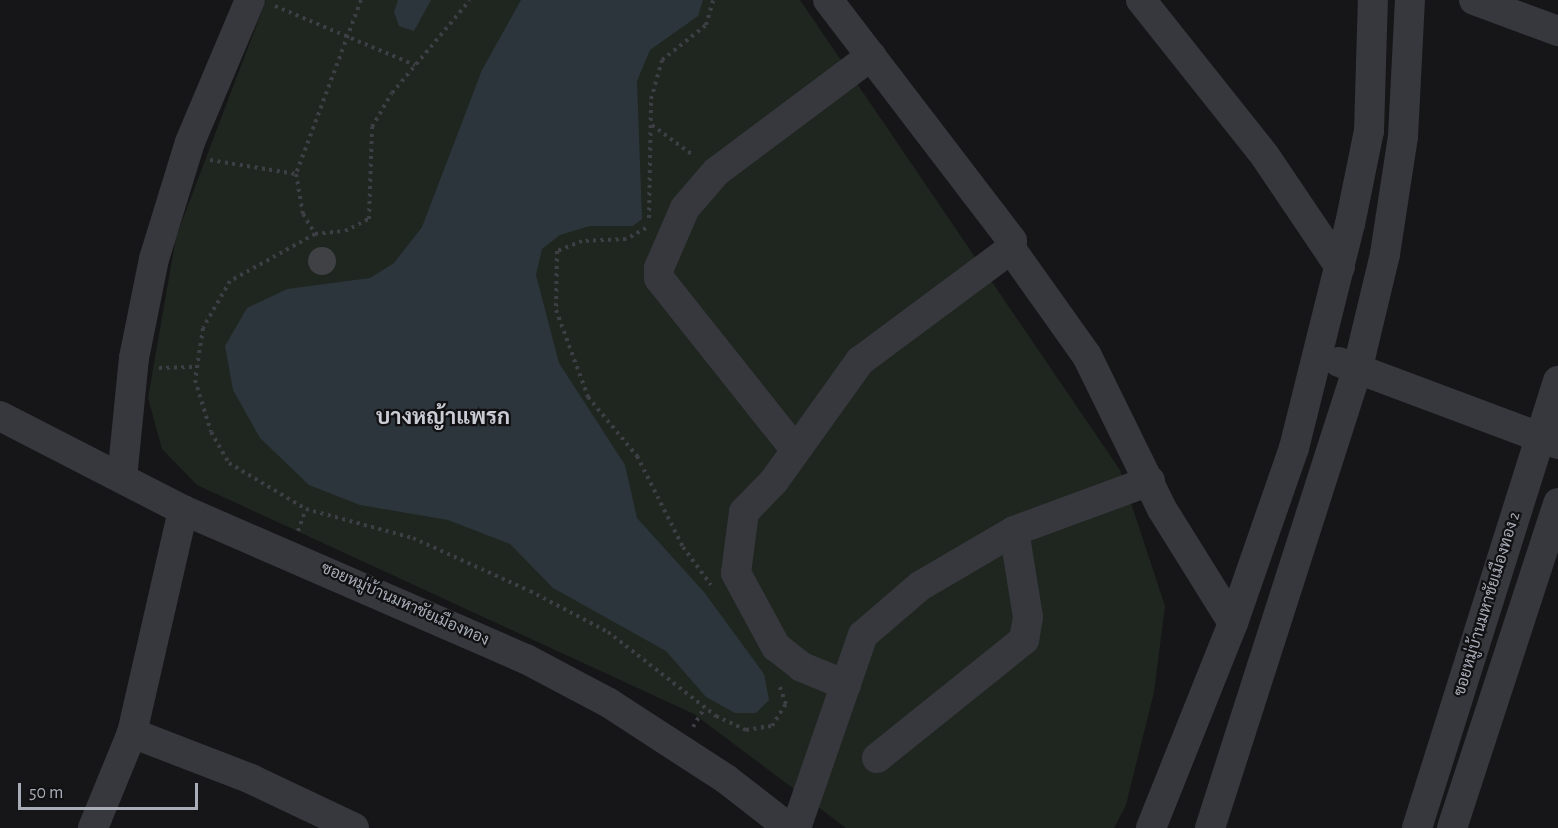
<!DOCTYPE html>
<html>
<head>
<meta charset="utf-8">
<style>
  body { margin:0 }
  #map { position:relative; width:1558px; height:828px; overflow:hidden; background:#161618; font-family:"Alegreya Sans",Sarabun,sans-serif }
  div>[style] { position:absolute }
  .green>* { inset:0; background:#1e261f }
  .water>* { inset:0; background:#2c353c }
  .building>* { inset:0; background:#404145 }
  .round { border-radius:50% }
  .path>* { height:4px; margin-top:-2px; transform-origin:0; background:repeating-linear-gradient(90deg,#3d3f44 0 3px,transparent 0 7.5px) }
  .minor>* { height:30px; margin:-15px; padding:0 15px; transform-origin:15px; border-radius:15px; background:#37383d }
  span { translate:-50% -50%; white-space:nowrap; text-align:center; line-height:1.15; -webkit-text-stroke:4.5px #111113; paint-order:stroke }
  .street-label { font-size:16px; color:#a8adb8 }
  .district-label { font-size:22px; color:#c9ccd4; font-weight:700 }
  .scale { position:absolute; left:18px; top:783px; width:180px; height:27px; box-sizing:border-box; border:3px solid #a8adb8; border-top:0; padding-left:8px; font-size:18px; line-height:21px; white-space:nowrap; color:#a8adb8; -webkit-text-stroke:4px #111113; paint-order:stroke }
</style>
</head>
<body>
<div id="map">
  <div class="green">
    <div style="clip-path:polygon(266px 0,800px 0,1120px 470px,1165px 606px,1154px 692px,1126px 805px,1114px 828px,846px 828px,694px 714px,197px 485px,162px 449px,148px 398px,176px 237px)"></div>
  </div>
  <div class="water">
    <div style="clip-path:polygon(398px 0,431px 0,414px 31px,399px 26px,394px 12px)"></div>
    <div style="clip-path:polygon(521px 0,703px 0,698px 16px,650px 50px,637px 81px,642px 219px,633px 226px,590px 226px,560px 235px,542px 249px,536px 275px,559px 363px,625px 465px,637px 518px,704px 592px,764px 674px,769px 700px,756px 713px,735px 713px,706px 697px,666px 651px,553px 588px,510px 544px,448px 520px,360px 505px,309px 485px,260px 438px,233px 390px,225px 346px,247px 308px,287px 289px,370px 278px,394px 263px,422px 227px,482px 70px)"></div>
  </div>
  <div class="building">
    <div class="round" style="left:308px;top:247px;width:28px;height:28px"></div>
  </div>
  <div class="path">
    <div style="left:361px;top:0;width:186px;rotate:110.5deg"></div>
    <div style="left:296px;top:174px;width:41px;rotate:80.1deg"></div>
    <div style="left:303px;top:214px;width:23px;rotate:59deg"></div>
    <div style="left:315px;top:234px;width:30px;rotate:-6deg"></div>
    <div style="left:345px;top:231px;width:27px;rotate:-27deg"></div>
    <div style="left:369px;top:219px;width:92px;rotate:-88.1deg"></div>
    <div style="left:372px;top:127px;width:39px;rotate:-60deg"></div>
    <div style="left:392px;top:93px;width:121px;rotate:-50deg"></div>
    <div style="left:275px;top:6px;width:152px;rotate:22.9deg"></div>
    <div style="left:652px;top:125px;width:52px;rotate:36.4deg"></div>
    <div style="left:210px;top:160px;width:87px;rotate:9.2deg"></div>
    <div style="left:649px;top:218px;width:119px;rotate:-89deg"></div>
    <div style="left:651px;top:99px;width:41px;rotate:-74.2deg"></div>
    <div style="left:662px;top:60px;width:56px;rotate:-38.5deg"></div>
    <div style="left:706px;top:25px;width:26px;rotate:-74deg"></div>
    <div style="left:646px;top:228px;width:23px;rotate:151deg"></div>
    <div style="left:626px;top:239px;width:44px;rotate:177.4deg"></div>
    <div style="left:582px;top:241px;width:27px;rotate:158deg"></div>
    <div style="left:557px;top:251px;width:59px;rotate:91deg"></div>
    <div style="left:556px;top:310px;width:93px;rotate:69.8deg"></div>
    <div style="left:588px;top:397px;width:77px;rotate:50.3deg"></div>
    <div style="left:637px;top:456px;width:102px;rotate:63.2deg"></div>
    <div style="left:683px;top:547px;width:47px;rotate:53.6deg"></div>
    <div style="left:315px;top:234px;width:97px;rotate:151.1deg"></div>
    <div style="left:230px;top:281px;width:54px;rotate:119.9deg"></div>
    <div style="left:203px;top:328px;width:53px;rotate:98.7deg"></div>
    <div style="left:195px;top:380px;width:54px;rotate:72.9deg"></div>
    <div style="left:211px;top:432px;width:36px;rotate:60deg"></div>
    <div style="left:229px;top:463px;width:90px;rotate:30.9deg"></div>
    <div style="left:306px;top:509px;width:111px;rotate:15.2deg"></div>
    <div style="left:413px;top:538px;width:128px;rotate:24.4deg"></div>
    <div style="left:530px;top:591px;width:88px;rotate:27.7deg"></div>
    <div style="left:608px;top:632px;width:137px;rotate:37.9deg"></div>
    <div style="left:716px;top:716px;width:33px;rotate:25deg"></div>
    <div style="left:746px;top:730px;width:26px;rotate:-9deg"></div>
    <div style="left:772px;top:726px;width:26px;rotate:-58deg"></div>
    <div style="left:786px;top:704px;width:20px;rotate:-110deg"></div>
    <div style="left:159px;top:368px;width:38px;rotate:-2deg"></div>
    <div style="left:298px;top:531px;width:23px;rotate:-70deg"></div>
    <div style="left:693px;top:727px;width:23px;rotate:-59deg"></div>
  </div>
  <div class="minor">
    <div style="left:828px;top:0;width:303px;rotate:52.6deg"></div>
    <div style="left:1012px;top:241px;width:8px;rotate:97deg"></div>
    <div style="left:1011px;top:249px;width:131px;rotate:54.6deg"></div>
    <div style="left:1087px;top:356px;width:170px;rotate:63.9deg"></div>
    <div style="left:1162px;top:509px;width:134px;rotate:58.1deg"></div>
    <div style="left:1233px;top:623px;width:221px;rotate:111.8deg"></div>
    <div style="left:1141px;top:0;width:199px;rotate:51.5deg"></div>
    <div style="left:1265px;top:156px;width:134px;rotate:56deg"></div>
    <div style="left:1474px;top:0;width:90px;rotate:20.3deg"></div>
    <div style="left:1339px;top:362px;width:234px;rotate:20.5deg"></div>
    <div style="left:0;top:416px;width:206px;rotate:27.2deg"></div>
    <div style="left:183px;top:510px;width:374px;rotate:23.5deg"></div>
    <div style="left:526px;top:659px;width:94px;rotate:27.9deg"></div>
    <div style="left:609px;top:703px;width:140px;rotate:33deg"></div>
    <div style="left:726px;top:779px;width:80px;rotate:37.9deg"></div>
    <div style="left:794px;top:448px;width:217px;rotate:-128.5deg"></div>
    <div style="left:659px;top:278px;width:10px;rotate:-90deg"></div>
    <div style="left:659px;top:268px;width:65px;rotate:-66.6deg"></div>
    <div style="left:685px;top:208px;width:48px;rotate:-49.3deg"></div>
    <div style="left:716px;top:172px;width:194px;rotate:-36.8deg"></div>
    <div style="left:122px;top:478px;width:121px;rotate:-84.3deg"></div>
    <div style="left:134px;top:358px;width:101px;rotate:-78.6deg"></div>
    <div style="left:154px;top:259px;width:122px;rotate:-72.9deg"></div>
    <div style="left:190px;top:142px;width:154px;rotate:-67.1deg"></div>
    <div style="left:1233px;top:623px;width:185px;rotate:-70.8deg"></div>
    <div style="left:1294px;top:448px;width:231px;rotate:-76deg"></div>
    <div style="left:1350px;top:224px;width:95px;rotate:-78.5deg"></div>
    <div style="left:1369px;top:131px;width:131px;rotate:-88.3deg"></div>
    <div style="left:846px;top:685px;width:48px;rotate:-157.8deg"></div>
    <div style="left:802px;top:667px;width:33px;rotate:-142deg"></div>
    <div style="left:776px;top:647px;width:84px;rotate:-118.4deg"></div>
    <div style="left:736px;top:573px;width:62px;rotate:-82.5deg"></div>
    <div style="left:744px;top:512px;width:43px;rotate:-45.9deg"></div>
    <div style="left:774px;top:481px;width:148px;rotate:-54.4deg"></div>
    <div style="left:860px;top:361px;width:188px;rotate:-36.6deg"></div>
    <div style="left:132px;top:733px;width:128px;rotate:21.1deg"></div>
    <div style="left:251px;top:779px;width:114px;rotate:25.4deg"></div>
    <div style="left:877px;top:758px;width:189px;rotate:-38.8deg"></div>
    <div style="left:1024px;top:640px;width:23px;rotate:-80deg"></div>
    <div style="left:1028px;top:617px;width:87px;rotate:-99.2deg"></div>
    <div style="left:93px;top:828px;width:103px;rotate:-67.7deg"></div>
    <div style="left:132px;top:733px;width:229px;rotate:-77.1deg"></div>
    <div style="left:796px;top:828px;width:204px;rotate:-70.9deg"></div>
    <div style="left:863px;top:635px;width:75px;rotate:-40.7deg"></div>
    <div style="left:920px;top:586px;width:109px;rotate:-30.3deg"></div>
    <div style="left:1014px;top:531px;width:145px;rotate:-20.2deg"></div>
    <div style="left:1210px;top:828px;width:480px;rotate:-72.2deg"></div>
    <div style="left:1357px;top:371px;width:120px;rotate:-76.5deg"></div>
    <div style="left:1385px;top:254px;width:118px;rotate:-81.3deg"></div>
    <div style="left:1403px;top:137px;width:137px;rotate:-87.1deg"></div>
    <div style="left:1417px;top:828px;width:469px;rotate:-72.5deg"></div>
    <div style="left:1452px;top:828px;width:342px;rotate:-71.9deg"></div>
  </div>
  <div class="street-label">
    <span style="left:405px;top:604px;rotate:24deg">ซอยหมู่บ้านมหาชัยเมืองทอง</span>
    <span style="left:1487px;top:604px;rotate:-73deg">ซอยหมู่บ้านมหาชัยเมืองทอง 2</span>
  </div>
  <div class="district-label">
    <span style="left:443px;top:418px">บางหญ้าแพรก</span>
  </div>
  <div class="scale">50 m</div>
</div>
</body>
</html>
